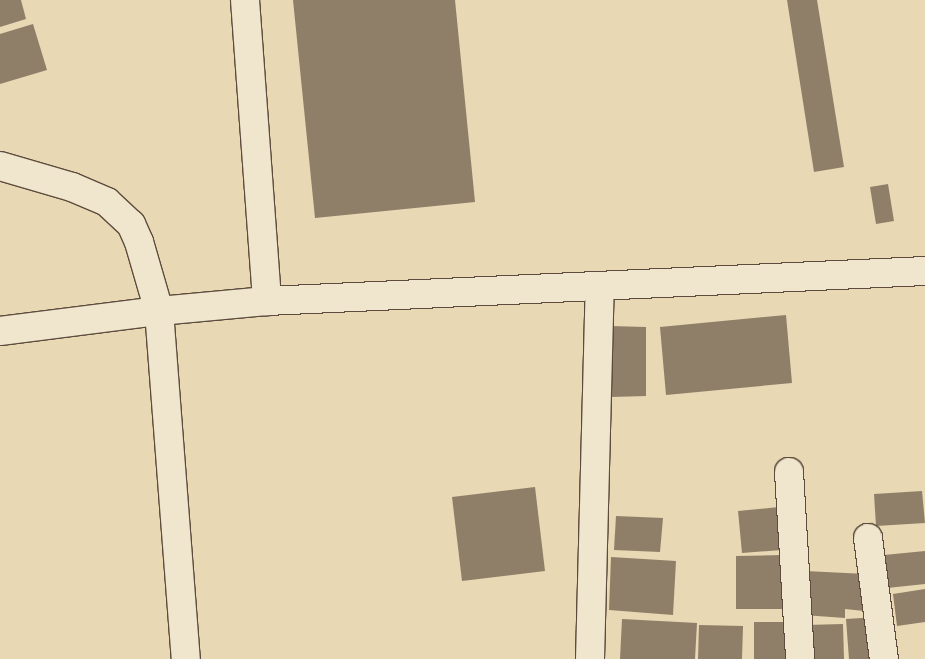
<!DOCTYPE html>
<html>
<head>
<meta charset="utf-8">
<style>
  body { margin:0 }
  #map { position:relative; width:925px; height:659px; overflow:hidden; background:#e8d8b4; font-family:Alegreya,serif }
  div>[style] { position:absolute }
  .building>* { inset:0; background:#8f7f68 }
  .roads { filter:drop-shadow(1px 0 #5d4c3d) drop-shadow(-1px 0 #5d4c3d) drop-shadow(0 1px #5d4c3d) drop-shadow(0 -1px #5d4c3d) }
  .minor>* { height:28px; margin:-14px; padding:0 14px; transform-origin:14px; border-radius:14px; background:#f0e6ce }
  span { translate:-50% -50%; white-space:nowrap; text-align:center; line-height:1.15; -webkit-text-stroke:5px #f0e6ce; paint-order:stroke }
</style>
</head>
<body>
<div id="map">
  <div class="building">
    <div style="clip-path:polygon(0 0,21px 0,26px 19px,0 27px)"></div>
    <div style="clip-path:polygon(293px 0,455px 0,475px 202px,315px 218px)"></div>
    <div style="clip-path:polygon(787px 0,817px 0,844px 167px,814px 172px)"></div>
    <div style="clip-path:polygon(33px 24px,47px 70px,0 84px,0 34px)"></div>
    <div style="clip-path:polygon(888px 184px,894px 221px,876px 224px,870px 187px)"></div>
    <div style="clip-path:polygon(786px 315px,792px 383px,666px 395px,660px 327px)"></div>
    <div style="clip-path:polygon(610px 326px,646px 327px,646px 396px,611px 397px)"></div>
    <div style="clip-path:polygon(535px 487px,545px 571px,462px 581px,452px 497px)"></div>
    <div style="clip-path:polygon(922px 491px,925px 523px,876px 526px,874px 494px)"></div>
    <div style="clip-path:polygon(779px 507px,782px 550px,742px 553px,738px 511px)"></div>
    <div style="clip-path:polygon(616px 516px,663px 518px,660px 552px,614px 550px)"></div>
    <div style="clip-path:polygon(925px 551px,925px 584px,887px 588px,884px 555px)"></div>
    <div style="clip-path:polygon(782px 555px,783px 609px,736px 609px,736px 556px)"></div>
    <div style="clip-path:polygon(611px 557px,676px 561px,673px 615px,609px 610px)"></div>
    <div style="clip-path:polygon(805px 571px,866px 574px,864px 611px,845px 609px,845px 618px,803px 615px)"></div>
    <div style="clip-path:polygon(925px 589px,925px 622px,897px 626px,893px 594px)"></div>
    <div style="clip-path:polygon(877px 617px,880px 659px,849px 659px,846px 619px)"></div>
    <div style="clip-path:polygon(622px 619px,697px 623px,695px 659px,620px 659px)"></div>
    <div style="clip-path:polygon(754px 622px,795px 622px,795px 659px,754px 659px)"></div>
    <div style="clip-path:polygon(843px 624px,844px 659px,806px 659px,806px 625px)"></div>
    <div style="clip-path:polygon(699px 625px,743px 626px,742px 659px,698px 659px)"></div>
  </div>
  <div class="roads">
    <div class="minor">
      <div style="left:245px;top:0;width:302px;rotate:85.8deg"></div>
      <div style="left:0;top:166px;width:75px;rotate:16.3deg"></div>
      <div style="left:72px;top:187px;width:38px;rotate:23deg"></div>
      <div style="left:107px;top:202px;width:33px;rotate:43deg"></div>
      <div style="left:131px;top:224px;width:20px;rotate:66deg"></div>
      <div style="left:139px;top:242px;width:72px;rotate:73.8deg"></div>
      <div style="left:159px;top:311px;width:349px;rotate:85.6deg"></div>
      <div style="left:0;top:331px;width:160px;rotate:-7.2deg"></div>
      <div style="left:159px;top:311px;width:108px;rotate:-5.3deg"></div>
      <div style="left:267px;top:301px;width:659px;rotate:-2.61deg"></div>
      <div style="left:789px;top:472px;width:187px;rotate:86.6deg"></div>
      <div style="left:868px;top:538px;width:122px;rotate:82.5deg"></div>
      <div style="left:590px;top:659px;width:372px;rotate:-88.5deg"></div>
    </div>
  </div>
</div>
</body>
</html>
